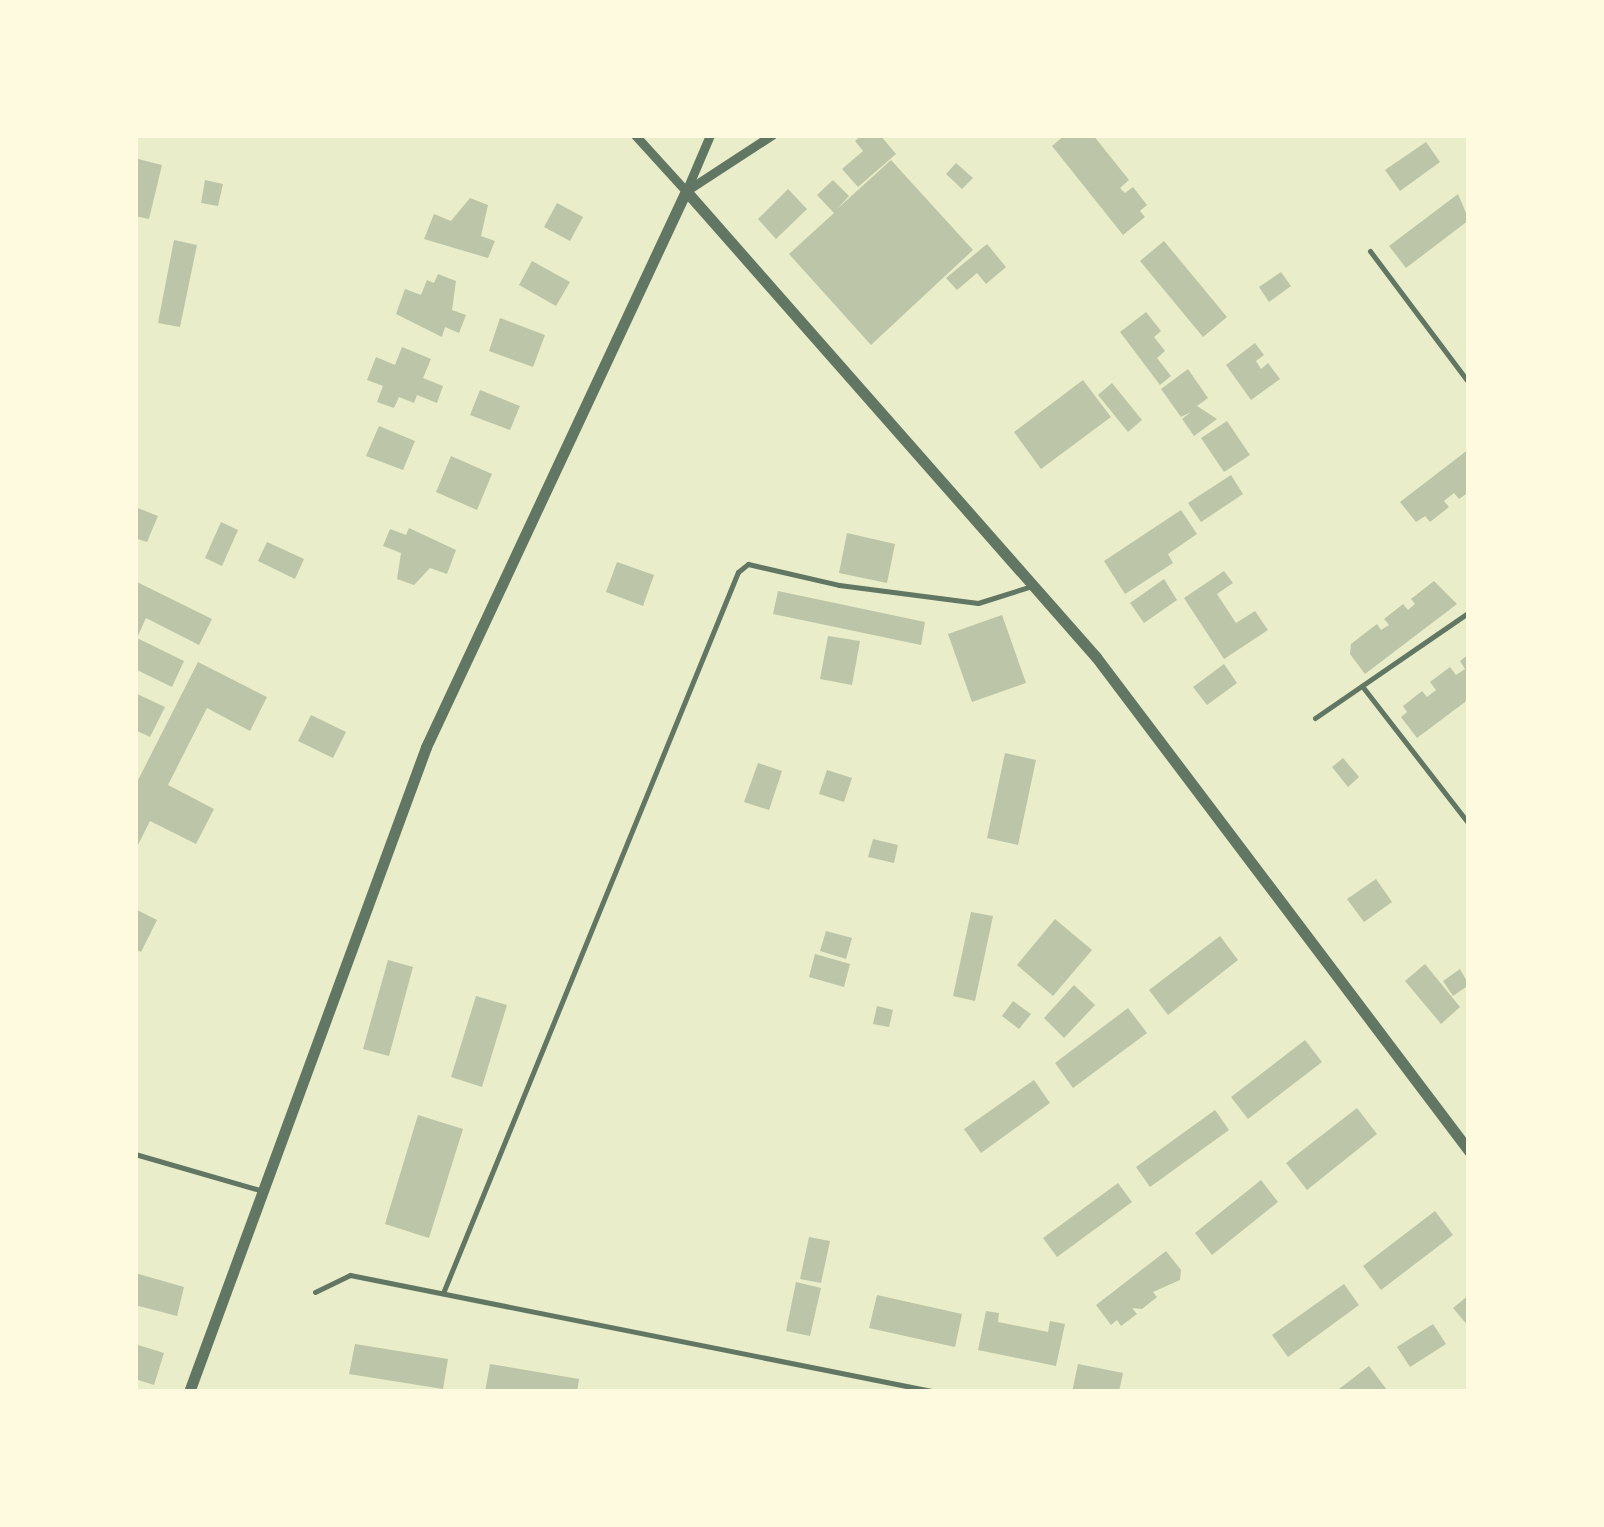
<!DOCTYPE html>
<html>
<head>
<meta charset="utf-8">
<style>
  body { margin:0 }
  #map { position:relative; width:1604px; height:1527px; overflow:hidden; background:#e9edc9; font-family:Quicksand,sans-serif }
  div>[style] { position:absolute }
  .building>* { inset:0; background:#bcc5a7 }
  .service>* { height:5px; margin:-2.5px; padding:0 2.5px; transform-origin:2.5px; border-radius:2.5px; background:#617663 }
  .minor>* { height:9px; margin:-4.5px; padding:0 4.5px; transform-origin:4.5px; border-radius:4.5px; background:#617663 }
  .tertiary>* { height:11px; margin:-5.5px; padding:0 5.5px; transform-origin:5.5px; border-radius:5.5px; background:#617663 }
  span { translate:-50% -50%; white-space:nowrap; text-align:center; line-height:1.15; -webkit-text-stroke:9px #fefae0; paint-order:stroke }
  .frame { position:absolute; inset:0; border:138px solid #fefae0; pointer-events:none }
</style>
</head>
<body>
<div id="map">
  <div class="building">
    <div style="clip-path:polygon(862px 135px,880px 135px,896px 154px,858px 187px,842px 169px,863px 151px,855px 141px)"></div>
    <div style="clip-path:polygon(1065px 135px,1093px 135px,1129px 180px,1120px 188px,1125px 193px,1133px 187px,1147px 205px,1140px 211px,1145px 217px,1123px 235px,1052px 146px)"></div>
    <div style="clip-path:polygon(1426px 142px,1440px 162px,1400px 191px,1385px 170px)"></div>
    <div style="clip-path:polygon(138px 159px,162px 165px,149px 219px,135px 216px)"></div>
    <div style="clip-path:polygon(891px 160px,973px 250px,871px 345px,789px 254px,834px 213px,817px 195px,833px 180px,849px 196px,837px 209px)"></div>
    <div style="clip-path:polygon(956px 163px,973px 178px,962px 189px,946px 174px)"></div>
    <div style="clip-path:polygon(205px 180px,223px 184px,218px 206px,201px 203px)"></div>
    <div style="clip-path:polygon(788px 189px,807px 209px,776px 239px,758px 219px)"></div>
    <div style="clip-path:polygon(1458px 194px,1469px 220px,1406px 268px,1389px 246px)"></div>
    <div style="clip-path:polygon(470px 198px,488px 205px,481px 236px,495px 241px,488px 258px,424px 239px,434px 214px,451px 221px)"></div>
    <div style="clip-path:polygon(557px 203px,583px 217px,570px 241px,544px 227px)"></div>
    <div style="clip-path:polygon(174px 240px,197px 245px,180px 327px,158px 323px)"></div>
    <div style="clip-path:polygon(1164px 241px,1227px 317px,1203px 337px,1140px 261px)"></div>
    <div style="clip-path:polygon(987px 244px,1006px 267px,986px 284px,977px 273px,957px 290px,946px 278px)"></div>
    <div style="clip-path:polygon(532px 261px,570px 282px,556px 306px,519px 285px)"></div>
    <div style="clip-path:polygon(1281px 272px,1291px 286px,1269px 302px,1259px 287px)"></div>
    <div style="clip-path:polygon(438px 274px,456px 281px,452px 310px,466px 315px,459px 333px,445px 327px,442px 337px,396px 314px,405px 289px,421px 295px,427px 280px,434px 283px)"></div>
    <div style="clip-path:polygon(1146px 312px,1161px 331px,1154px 337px,1165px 351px,1157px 358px,1171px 376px,1160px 385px,1120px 332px)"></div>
    <div style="clip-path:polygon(500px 318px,545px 335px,533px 367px,489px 351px)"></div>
    <div style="clip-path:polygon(1255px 343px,1264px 355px,1256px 361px,1261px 369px,1268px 363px,1280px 379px,1251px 400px,1226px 365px)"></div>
    <div style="clip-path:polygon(402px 347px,431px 359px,423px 378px,443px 386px,437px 403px,417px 395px,414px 403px,399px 397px,394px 408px,377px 402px,383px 386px,367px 380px,376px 357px,395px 365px)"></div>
    <div style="clip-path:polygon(1188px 369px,1208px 398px,1197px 406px,1217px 419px,1194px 436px,1182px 419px,1191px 412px,1181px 417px,1161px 389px)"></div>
    <div style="clip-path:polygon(1083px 380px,1111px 417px,1041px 469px,1014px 432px)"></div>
    <div style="clip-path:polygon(1112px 383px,1142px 420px,1128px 432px,1098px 395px)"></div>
    <div style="clip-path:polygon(480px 390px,520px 406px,510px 430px,470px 415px)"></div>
    <div style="clip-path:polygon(1227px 421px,1250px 455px,1224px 472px,1201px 438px)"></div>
    <div style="clip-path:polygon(379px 426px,415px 441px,403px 470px,366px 456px)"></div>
    <div style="clip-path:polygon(1469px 449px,1469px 492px,1459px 499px,1454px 493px,1444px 501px,1449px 507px,1430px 522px,1425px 516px,1416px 522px,1400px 502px)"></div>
    <div style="clip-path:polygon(451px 456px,492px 474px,477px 510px,436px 492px)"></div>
    <div style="clip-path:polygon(1231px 475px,1243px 494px,1201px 522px,1188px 503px)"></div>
    <div style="clip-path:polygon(135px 507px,158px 516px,147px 542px,135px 538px)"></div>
    <div style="clip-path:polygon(1181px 510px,1197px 534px,1168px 554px,1173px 563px,1125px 594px,1104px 561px)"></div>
    <div style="clip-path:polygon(221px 522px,238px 530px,222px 566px,205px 558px)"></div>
    <div style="clip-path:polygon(409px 528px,456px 550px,447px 574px,430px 568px,414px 585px,397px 579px,401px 553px,383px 546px,390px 529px,406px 535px)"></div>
    <div style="clip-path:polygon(847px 533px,895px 544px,887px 583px,839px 573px)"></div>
    <div style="clip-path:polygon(267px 542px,304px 559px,295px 579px,258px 561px)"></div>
    <div style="clip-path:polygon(617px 562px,654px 575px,643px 606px,606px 592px)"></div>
    <div style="clip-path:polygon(1224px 571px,1233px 583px,1217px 594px,1236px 623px,1255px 611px,1268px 630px,1224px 659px,1184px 598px)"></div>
    <div style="clip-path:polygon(1164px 579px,1177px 600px,1144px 623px,1130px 603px)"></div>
    <div style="clip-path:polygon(135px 581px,212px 619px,199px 645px,146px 618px,137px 638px,184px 661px,172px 687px,135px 669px)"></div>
    <div style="clip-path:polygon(1434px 581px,1457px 604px,1365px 674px,1350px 654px,1351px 644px,1377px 624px,1381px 630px,1389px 625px,1384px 619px,1403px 604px,1408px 610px,1415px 604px,1411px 599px)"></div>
    <div style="clip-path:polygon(778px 591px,925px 622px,921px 645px,773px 614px)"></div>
    <div style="clip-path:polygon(1002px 615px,1026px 683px,972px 702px,948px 634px)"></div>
    <div style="clip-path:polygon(828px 636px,860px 641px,852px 685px,820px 679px)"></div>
    <div style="clip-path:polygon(1469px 654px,1469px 699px,1417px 738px,1401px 717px,1407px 712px,1403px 706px,1422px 691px,1427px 697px,1436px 690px,1430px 682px,1450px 667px,1456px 675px,1465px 669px,1460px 661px)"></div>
    <div style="clip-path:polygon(198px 662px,267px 697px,250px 731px,207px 708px,168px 785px,214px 809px,196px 844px,150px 821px,135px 851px,135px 786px)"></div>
    <div style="clip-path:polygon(1224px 664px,1237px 683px,1207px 705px,1193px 687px)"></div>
    <div style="clip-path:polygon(135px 693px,165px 707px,150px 737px,135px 730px)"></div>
    <div style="clip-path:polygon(311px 715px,346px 732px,333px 758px,298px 741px)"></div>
    <div style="clip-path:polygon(1005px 753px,1036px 760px,1018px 845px,987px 838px)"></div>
    <div style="clip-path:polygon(1343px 758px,1359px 777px,1348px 787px,1332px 767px)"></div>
    <div style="clip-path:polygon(758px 763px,782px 771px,769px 810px,744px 802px)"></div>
    <div style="clip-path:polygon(827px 770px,852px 778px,844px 802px,819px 794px)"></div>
    <div style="clip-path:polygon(873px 839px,898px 845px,894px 863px,868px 857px)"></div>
    <div style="clip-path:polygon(1376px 879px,1392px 902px,1364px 922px,1347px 899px)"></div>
    <div style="clip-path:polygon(135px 909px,157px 920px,141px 952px,135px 949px)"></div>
    <div style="clip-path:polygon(971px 912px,993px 916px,975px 1001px,953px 996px)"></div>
    <div style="clip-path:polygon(1055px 919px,1092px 950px,1053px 996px,1017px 965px)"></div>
    <div style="clip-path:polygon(826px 931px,852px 938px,846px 959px,820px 951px)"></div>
    <div style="clip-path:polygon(1220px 936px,1238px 960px,1168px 1015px,1149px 990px)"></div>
    <div style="clip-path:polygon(815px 954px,850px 964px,844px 987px,809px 977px)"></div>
    <div style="clip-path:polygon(388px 960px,413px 967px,389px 1056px,363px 1049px)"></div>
    <div style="clip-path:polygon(1425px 964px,1460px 1007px,1441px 1024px,1405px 981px)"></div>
    <div style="clip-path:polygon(1460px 969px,1469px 985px,1453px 996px,1443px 981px)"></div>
    <div style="clip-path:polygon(1074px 985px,1095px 1005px,1064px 1038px,1044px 1018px)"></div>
    <div style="clip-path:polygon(476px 996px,507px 1005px,482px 1087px,451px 1077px)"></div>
    <div style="clip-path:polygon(1013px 1001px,1031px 1014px,1019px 1029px,1002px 1016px)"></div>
    <div style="clip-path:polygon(877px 1006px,893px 1010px,889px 1027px,873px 1024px)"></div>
    <div style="clip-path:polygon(1128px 1008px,1147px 1033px,1073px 1088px,1055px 1063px)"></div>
    <div style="clip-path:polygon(1305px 1040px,1322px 1062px,1248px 1119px,1231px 1097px)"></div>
    <div style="clip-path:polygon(1034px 1080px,1050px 1103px,981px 1153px,964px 1129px)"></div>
    <div style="clip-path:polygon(1357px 1108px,1377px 1134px,1307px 1190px,1286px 1163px)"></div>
    <div style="clip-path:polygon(1215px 1110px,1229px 1130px,1150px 1187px,1136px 1167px)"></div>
    <div style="clip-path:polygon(418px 1115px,463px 1129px,429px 1238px,385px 1224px)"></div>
    <div style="clip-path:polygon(1261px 1180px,1278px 1202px,1212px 1255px,1195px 1233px)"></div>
    <div style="clip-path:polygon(1118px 1183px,1132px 1202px,1057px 1257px,1043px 1238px)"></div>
    <div style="clip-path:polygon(1435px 1211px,1453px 1235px,1381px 1290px,1363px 1266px)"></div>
    <div style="clip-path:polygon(809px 1237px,830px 1241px,821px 1283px,800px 1279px)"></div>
    <div style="clip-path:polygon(1166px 1251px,1181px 1270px,1180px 1280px,1153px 1292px,1157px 1297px,1142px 1309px,1132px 1308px,1137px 1314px,1121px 1326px,1117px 1320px,1111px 1325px,1096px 1305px)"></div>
    <div style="clip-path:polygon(135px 1273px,184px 1287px,177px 1316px,135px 1305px)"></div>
    <div style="clip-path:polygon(796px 1282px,821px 1288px,810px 1336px,786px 1331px)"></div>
    <div style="clip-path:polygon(1344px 1284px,1359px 1305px,1288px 1357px,1272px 1335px)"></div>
    <div style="clip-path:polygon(877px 1295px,962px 1314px,955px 1347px,869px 1328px)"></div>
    <div style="clip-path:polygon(1469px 1295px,1469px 1327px,1453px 1308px)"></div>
    <div style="clip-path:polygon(986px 1311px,999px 1313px,998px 1322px,1048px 1332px,1050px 1321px,1065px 1324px,1056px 1366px,978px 1350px)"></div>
    <div style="clip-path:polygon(1433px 1324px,1446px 1344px,1410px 1367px,1397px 1347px)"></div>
    <div style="clip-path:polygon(135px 1344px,164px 1353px,154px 1385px,135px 1379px)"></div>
    <div style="clip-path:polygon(355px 1344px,448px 1359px,443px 1389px,349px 1374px)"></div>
    <div style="clip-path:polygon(490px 1364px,579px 1379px,577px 1392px,485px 1392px)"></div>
    <div style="clip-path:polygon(1078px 1364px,1123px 1373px,1119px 1392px,1072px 1392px)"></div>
    <div style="clip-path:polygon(1369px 1366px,1387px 1390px,1335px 1392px)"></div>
  </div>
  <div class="service">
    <div style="left:1370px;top:251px;width:165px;rotate:53.1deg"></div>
    <div style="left:1362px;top:686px;width:175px;rotate:52.2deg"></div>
    <div style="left:1315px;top:718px;width:187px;rotate:-34.5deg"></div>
    <div style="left:135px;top:1154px;width:130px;rotate:16.1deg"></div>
    <div style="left:315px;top:1292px;width:39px;rotate:-26deg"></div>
    <div style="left:350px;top:1275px;width:598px;rotate:11.29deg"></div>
    <div style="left:443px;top:1293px;width:779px;rotate:-67.75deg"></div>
    <div style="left:738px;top:572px;width:13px;rotate:-39deg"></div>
    <div style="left:748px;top:564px;width:93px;rotate:13deg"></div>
    <div style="left:839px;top:585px;width:140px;rotate:7.4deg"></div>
    <div style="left:978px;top:603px;width:57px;rotate:-17.5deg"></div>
  </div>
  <div class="minor">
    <div style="left:635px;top:135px;width:76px;rotate:47.7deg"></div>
    <div style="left:687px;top:189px;width:59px;rotate:-66.9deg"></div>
    <div style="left:686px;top:191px;width:103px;rotate:-33.1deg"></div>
  </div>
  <div class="tertiary">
    <div style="left:189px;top:1392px;width:687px;rotate:-69.82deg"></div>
    <div style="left:426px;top:747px;width:614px;rotate:-64.94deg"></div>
    <div style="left:686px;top:191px;width:621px;rotate:48.66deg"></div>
    <div style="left:1096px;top:657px;width:619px;rotate:52.94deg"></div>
  </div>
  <div class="frame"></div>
</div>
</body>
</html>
